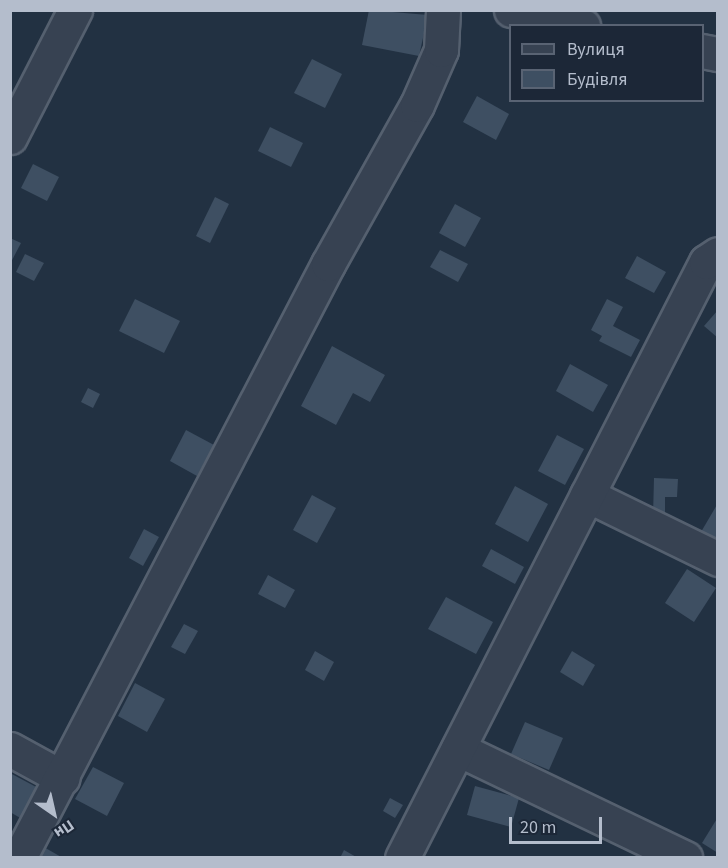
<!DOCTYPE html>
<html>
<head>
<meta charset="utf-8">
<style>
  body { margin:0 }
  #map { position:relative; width:728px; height:868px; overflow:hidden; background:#223142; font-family:"Source Sans 3",sans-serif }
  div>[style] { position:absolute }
  .building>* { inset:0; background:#3e4f62 }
  .roads { filter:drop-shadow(2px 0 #55606f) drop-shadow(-2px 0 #55606f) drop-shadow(0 2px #55606f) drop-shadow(0 -2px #55606f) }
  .minor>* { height:33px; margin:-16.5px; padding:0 16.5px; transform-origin:16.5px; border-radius:16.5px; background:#374252 }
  span { translate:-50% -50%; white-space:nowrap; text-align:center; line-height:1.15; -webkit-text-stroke:4.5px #1c2737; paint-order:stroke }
  .frame { position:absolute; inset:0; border:12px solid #b4bdcc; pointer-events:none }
  .legend { position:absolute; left:509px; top:24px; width:195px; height:78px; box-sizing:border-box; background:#1c2737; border:2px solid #596373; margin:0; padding:8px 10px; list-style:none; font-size:18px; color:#b4bdcc }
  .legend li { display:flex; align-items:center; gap:12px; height:30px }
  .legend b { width:30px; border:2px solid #596373 }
  .north { position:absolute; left:24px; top:784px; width:60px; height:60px; -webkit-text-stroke:4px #1c2737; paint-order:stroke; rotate:146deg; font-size:16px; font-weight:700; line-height:24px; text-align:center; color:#b4bdcc }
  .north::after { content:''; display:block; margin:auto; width:21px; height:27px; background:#b4bdcc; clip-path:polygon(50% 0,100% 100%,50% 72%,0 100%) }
  .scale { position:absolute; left:509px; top:817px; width:93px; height:27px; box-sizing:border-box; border:3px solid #b4bdcc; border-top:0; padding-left:8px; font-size:18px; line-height:21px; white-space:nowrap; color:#b4bdcc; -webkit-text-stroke:4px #1c2737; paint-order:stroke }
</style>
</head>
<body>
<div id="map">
  <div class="building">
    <div style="clip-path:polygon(369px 10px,428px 15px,419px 56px,362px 45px)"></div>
    <div style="clip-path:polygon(312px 59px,342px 74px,325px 108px,294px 93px)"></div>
    <div style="clip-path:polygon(477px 96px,509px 114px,496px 140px,463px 122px)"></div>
    <div style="clip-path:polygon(270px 127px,303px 143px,291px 167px,258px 151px)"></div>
    <div style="clip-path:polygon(33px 164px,59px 177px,47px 201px,21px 188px)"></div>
    <div style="clip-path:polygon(215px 197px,229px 204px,210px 243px,196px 236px)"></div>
    <div style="clip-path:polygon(455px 204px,481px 218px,465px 247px,439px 233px)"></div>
    <div style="clip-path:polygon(10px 238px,21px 243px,10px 264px)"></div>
    <div style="clip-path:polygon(440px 250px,468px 264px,458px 282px,430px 267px)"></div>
    <div style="clip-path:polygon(25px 254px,44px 263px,34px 281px,16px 272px)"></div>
    <div style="clip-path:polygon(637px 256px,666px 272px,654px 293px,625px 278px)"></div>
    <div style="clip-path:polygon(135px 299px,180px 321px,164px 353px,119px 331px)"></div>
    <div style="clip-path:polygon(607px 299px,623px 307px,613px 326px,640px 340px,631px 357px,599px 341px,602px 336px,591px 330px)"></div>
    <div style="clip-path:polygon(718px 310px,718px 338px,704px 326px)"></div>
    <div style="clip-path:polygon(332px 346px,385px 375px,370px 402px,353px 393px,336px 425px,301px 406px)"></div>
    <div style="clip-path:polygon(570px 364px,608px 385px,593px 412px,556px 391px)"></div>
    <div style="clip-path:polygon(88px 388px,100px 394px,93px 408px,81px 402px)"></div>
    <div style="clip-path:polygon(186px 430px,214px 445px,197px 476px,170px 461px)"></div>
    <div style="clip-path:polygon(557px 435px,584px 449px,565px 485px,538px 471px)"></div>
    <div style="clip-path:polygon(654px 478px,678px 479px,677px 497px,665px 497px,665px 516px,653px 516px)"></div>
    <div style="clip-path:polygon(515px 486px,548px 504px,528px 542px,495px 524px)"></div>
    <div style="clip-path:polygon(312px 495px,336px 508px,317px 543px,293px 530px)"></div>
    <div style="clip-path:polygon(718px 503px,718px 541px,701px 532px)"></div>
    <div style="clip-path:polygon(144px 529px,159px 537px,143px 566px,129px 558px)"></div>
    <div style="clip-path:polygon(491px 549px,524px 567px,515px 584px,482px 566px)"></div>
    <div style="clip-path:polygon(687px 569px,716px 588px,694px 622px,665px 603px)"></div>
    <div style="clip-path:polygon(268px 575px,295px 590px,285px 608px,258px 594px)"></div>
    <div style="clip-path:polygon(446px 597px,493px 622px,476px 654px,428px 629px)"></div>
    <div style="clip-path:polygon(184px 624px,198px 631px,185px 654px,171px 647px)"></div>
    <div style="clip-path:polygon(315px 651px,334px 662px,324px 681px,305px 670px)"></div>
    <div style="clip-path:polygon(572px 651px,595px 665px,583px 686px,560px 672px)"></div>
    <div style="clip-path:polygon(135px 683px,165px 699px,147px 732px,118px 716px)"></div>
    <div style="clip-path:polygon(525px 722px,563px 738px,549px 770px,511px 754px)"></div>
    <div style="clip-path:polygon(93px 767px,124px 783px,107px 816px,75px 799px)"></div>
    <div style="clip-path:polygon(10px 773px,38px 788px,22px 819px,10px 812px)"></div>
    <div style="clip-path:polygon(475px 786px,519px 798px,511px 827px,467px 815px)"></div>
    <div style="clip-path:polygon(390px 798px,403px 805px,395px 818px,383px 811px)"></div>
    <div style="clip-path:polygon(718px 817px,718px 853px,702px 843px)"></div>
    <div style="clip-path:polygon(42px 846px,63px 858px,36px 858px)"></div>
    <div style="clip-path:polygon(344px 850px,358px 858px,340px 858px)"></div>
  </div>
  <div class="roads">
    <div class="minor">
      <div style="left:511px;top:10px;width:74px;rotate:12.5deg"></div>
      <div style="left:702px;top:51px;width:16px;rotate:11deg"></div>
      <div style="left:10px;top:137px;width:143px;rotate:-62.9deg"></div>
      <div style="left:587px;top:495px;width:146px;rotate:26deg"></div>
      <div style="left:10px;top:749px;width:60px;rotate:28.7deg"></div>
      <div style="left:458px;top:749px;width:252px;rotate:25.6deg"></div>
      <div style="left:19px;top:858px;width:670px;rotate:-62.52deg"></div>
      <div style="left:328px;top:264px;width:182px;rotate:-60.8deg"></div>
      <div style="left:417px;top:105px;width:60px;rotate:-66.4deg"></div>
      <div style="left:441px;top:50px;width:40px;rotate:-87.1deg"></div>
      <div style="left:402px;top:858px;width:669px;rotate:-62.98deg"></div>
      <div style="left:706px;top:262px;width:14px;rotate:-34deg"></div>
    </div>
  </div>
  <div class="frame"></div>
  <ul class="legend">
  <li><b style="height:8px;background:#374252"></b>Вулиця</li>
  <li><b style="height:16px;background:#3e4f62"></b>Будівля</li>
  </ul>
  <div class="north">Пн</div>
  <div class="scale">20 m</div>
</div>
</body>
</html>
